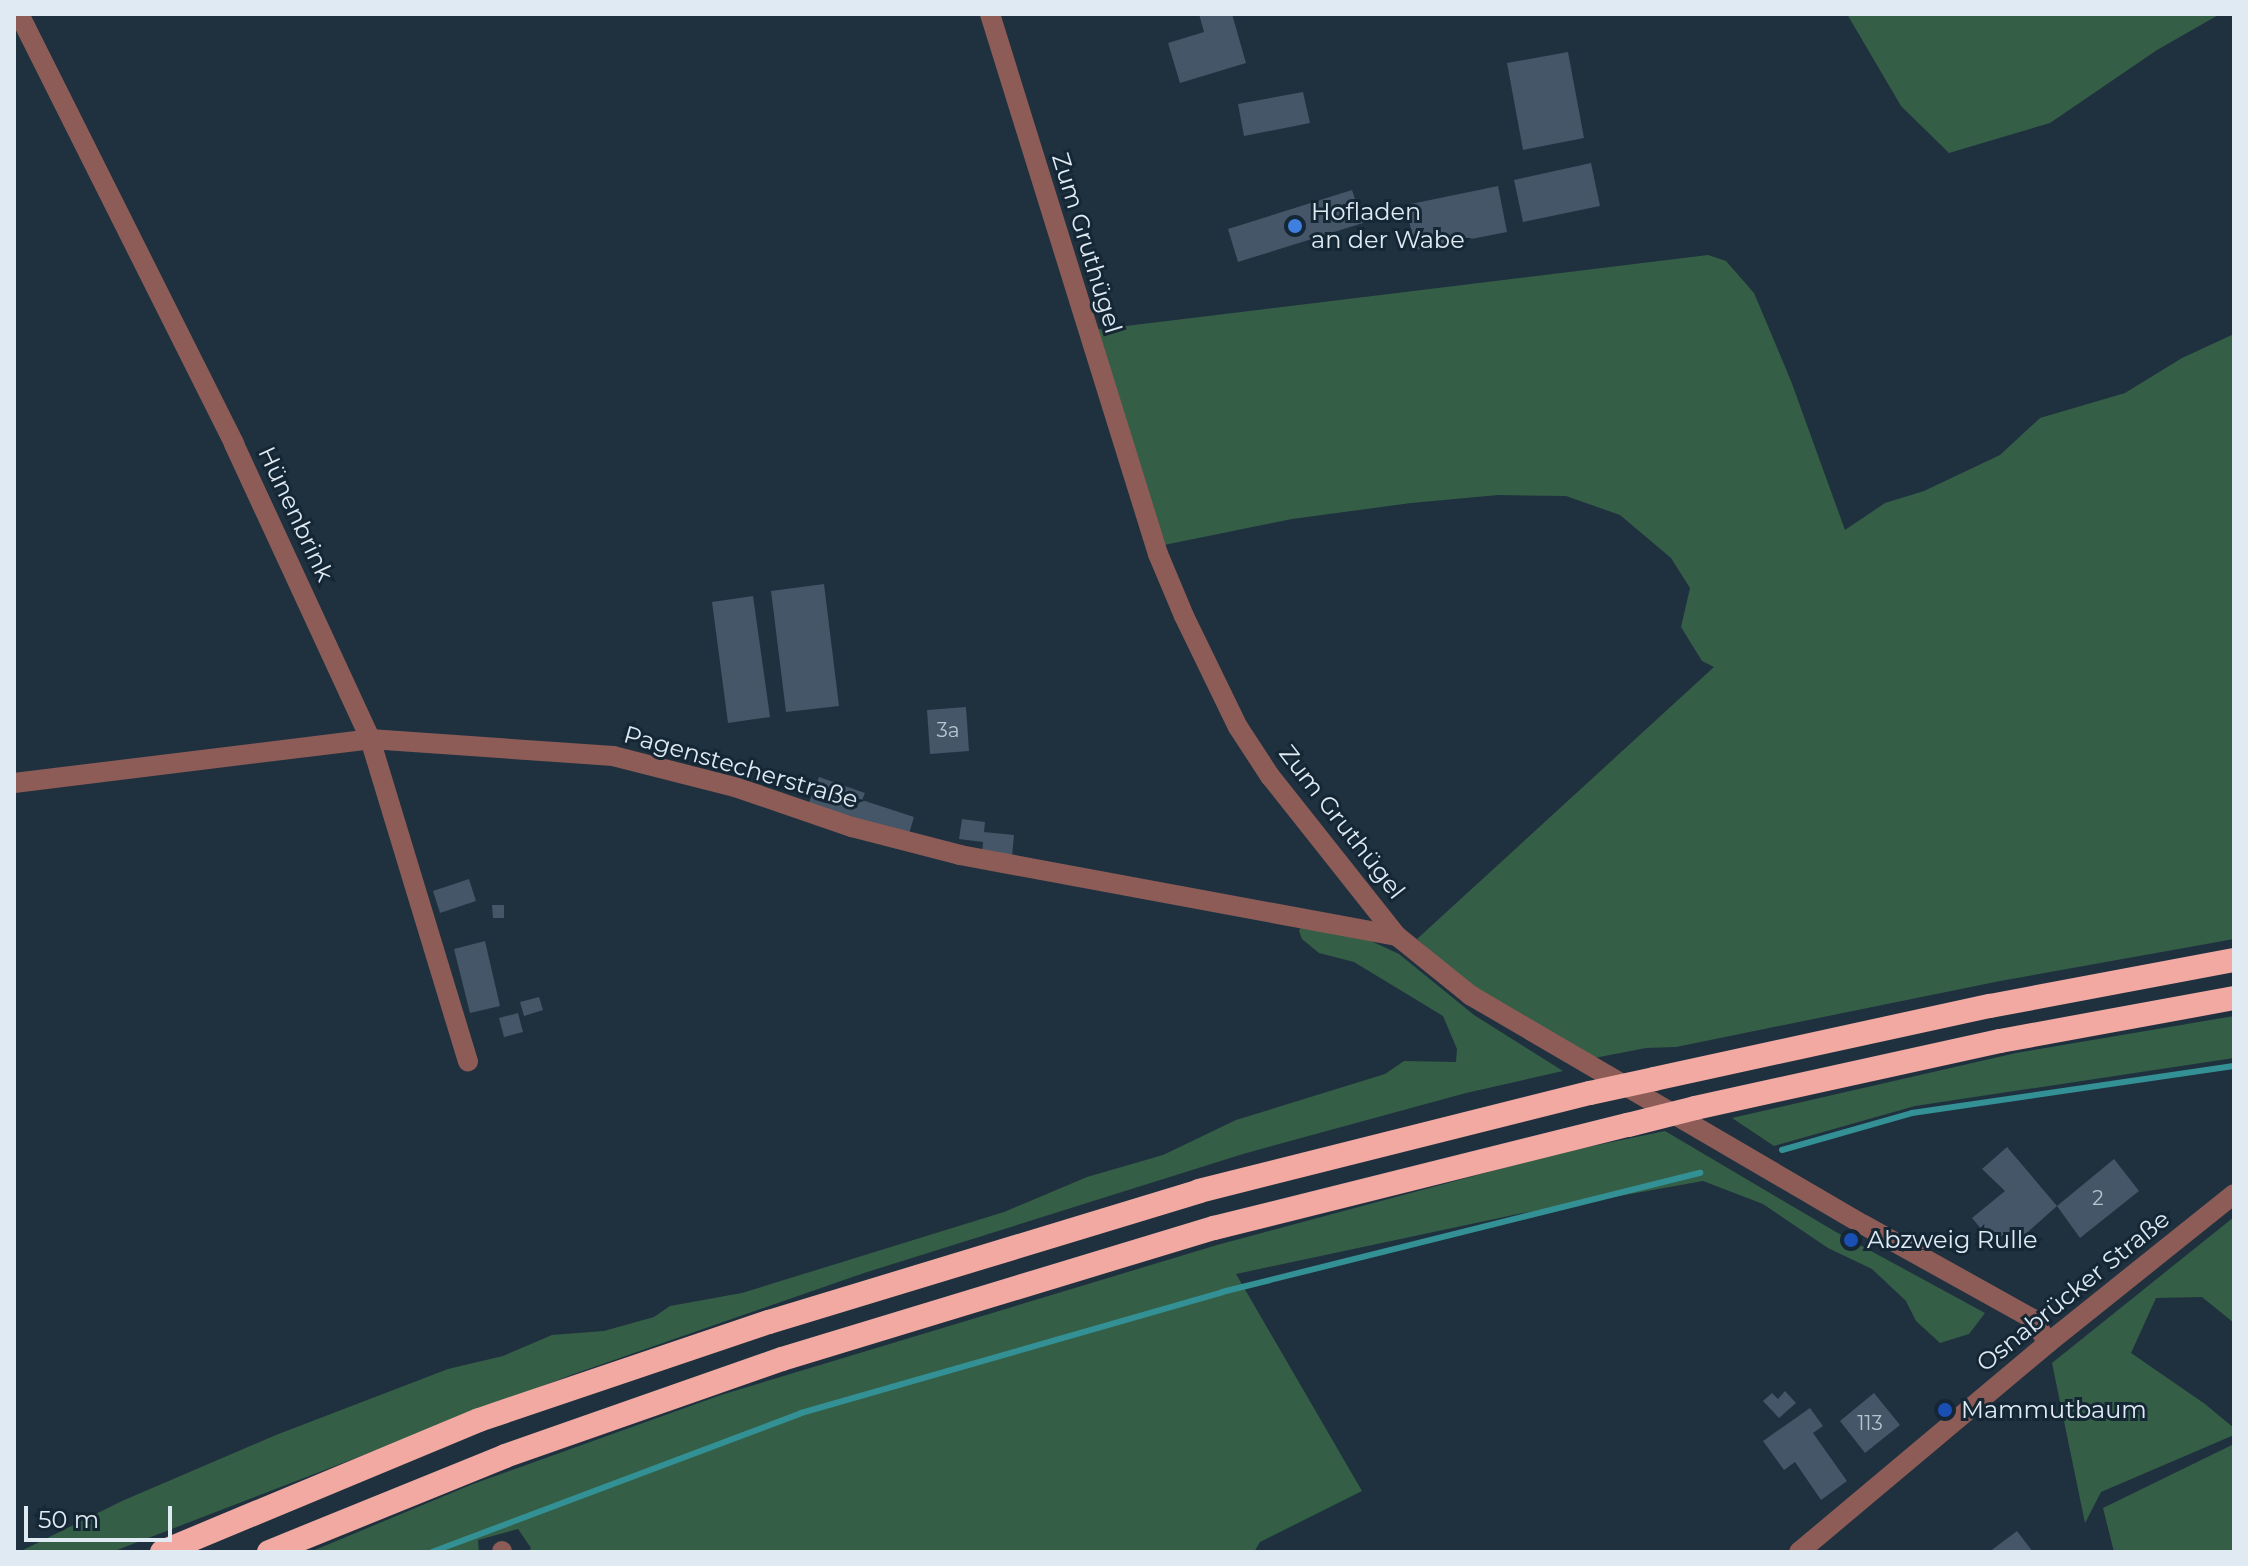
<!DOCTYPE html>
<html>
<head>
<meta charset="utf-8">
<style>
  body { margin:0 }
  #map { position:relative; width:2248px; height:1566px; overflow:hidden; background:#1f313f; font-family:Montserrat,sans-serif }
  div>[style] { position:absolute }
  .green>* { inset:0; background:#355e46 }
  .stream>* { height:6px; margin:-3px; padding:0 3px; transform-origin:3px; border-radius:3px; background:#339095 }
  .building>* { inset:0; background:#445667 }
  .minor>* { height:20px; margin:-10px; padding:0 10px; transform-origin:10px; border-radius:10px; background:#8d5c57 }
  .highway>* { height:24px; margin:-12px; padding:0 12px; transform-origin:12px; border-radius:12px; background:#f2a9a1 }
  .highway-bridge>* { height:24px; margin:-12px; padding:0 12px; transform-origin:12px; border-radius:12px; background:#f2a9a1 }
  .dots>* { width:22px; height:22px; translate:-50% -50%; box-sizing:border-box; border:4px solid #152735; border-radius:50% }
  span { translate:-50% -50%; white-space:nowrap; text-align:center; line-height:1.15; -webkit-text-stroke:6px #152735; paint-order:stroke }
  .number-label { font-size:20px; color:#b8c5d0 }
  .number-label span { -webkit-text-stroke-width:0 }
  .poi-label { font-size:24px; color:#dfeaf3 }
  .left { translate:0 -50%; text-align:left }
  .street-label { font-size:24px; color:#dfeaf3 }
  .frame { position:absolute; inset:0; border:16px solid #dfeaf3; pointer-events:none }
  .scale { position:absolute; left:24px; top:1506px; width:148px; height:36px; box-sizing:border-box; border:4px solid #dfeaf3; border-top:0; padding-left:10px; font-size:24px; line-height:28px; white-space:nowrap; color:#dfeaf3; -webkit-text-stroke:6px #152735; paint-order:stroke }
</style>
</head>
<body>
<div id="map">
  <div class="green">
    <div style="clip-path:polygon(1847px 14px,2220px 14px,2157px 50px,2050px 123px,1949px 153px,1901px 106px)"></div>
    <div style="clip-path:polygon(1708px 255px,1726px 261px,1754px 293px,1791px 381px,1845px 530px,1885px 503px,1924px 491px,2000px 455px,2040px 418px,2125px 393px,2182px 358px,2234px 334px,2234px 939px,2000px 981px,1676px 1047px,1646px 1048px,1589px 1059px,1471px 986px,1417px 939px,1714px 667px,1702px 661px,1681px 627px,1690px 588px,1671px 558px,1620px 515px,1566px 496px,1498px 495px,1411px 503px,1292px 519px,1164px 545px,1093px 330px)"></div>
    <div style="clip-path:polygon(1302px 925px,1358px 935px,1399px 954px,1474px 1015px,1563px 1071px,1466px 1093px,1243px 1154px,864px 1273px,571px 1375px,112px 1552px,19px 1552px,122px 1501px,276px 1435px,448px 1369px,503px 1356px,552px 1335px,604px 1331px,654px 1317px,670px 1306px,742px 1293px,1004px 1212px,1087px 1177px,1163px 1155px,1236px 1120px,1385px 1074px,1404px 1061px,1456px 1062px,1457px 1049px,1443px 1016px,1354px 962px,1319px 953px,1302px 939px,1299px 931px)"></div>
    <div style="clip-path:polygon(2234px 1016px,2234px 1058px,1915px 1106px,1774px 1146px,1732px 1118px,2016px 1053px)"></div>
    <div style="clip-path:polygon(1665px 1131px,1836px 1232px,1985px 1313px,1969px 1334px,1940px 1343px,1916px 1321px,1906px 1301px,1872px 1269px,1828px 1248px,1763px 1204px,1703px 1181px,1518px 1214px,1236px 1274px,1362px 1491px,1260px 1542px,1254px 1552px,528px 1552px,531px 1548px,518px 1529px,478px 1540px,479px 1552px,310px 1552px,473px 1484px,721px 1395px,1217px 1245px,1559px 1153px)"></div>
    <div style="clip-path:polygon(2234px 1217px,2234px 1323px,2202px 1297px,2156px 1298px,2131px 1353px,2205px 1404px,2234px 1428px,2234px 1435px,2101px 1492px,2085px 1523px,2052px 1363px)"></div>
    <div style="clip-path:polygon(2234px 1444px,2234px 1552px,2114px 1552px,2103px 1508px)"></div>
  </div>
  <div class="stream">
    <div style="left:1782px;top:1150px;width:135px;rotate:-15.9deg"></div>
    <div style="left:1912px;top:1113px;width:325px;rotate:-8.3deg"></div>
    <div style="left:432px;top:1552px;width:394px;rotate:-20.6deg"></div>
    <div style="left:801px;top:1413px;width:438px;rotate:-16deg"></div>
    <div style="left:1222px;top:1292px;width:493px;rotate:-14deg"></div>
  </div>
  <div class="building">
    <div style="clip-path:polygon(1199px 14px,1232px 14px,1246px 63px,1180px 83px,1168px 43px,1204px 32px)"></div>
    <div style="clip-path:polygon(1568px 52px,1584px 138px,1523px 150px,1507px 63px)"></div>
    <div style="clip-path:polygon(1303px 92px,1310px 123px,1244px 136px,1238px 104px)"></div>
    <div style="clip-path:polygon(1591px 163px,1600px 206px,1523px 222px,1514px 180px)"></div>
    <div style="clip-path:polygon(1498px 186px,1507px 232px,1415px 250px,1406px 205px)"></div>
    <div style="clip-path:polygon(1352px 190px,1363px 223px,1238px 262px,1228px 229px)"></div>
    <div style="clip-path:polygon(824px 584px,839px 706px,786px 712px,771px 591px)"></div>
    <div style="clip-path:polygon(753px 596px,770px 717px,728px 723px,712px 602px)"></div>
    <div style="clip-path:polygon(966px 707px,969px 751px,930px 754px,927px 710px)"></div>
    <div style="clip-path:polygon(819px 777px,865px 793px,862px 800px,914px 817px,908px 837px,808px 805px)"></div>
    <div style="clip-path:polygon(962px 819px,985px 822px,984px 832px,1014px 835px,1012px 857px,982px 854px,983px 842px,959px 839px)"></div>
    <div style="clip-path:polygon(469px 879px,476px 901px,440px 913px,433px 891px)"></div>
    <div style="clip-path:polygon(492px 905px,504px 905px,504px 918px,493px 918px)"></div>
    <div style="clip-path:polygon(485px 941px,500px 1006px,470px 1013px,454px 949px)"></div>
    <div style="clip-path:polygon(539px 997px,543px 1010px,524px 1016px,520px 1002px)"></div>
    <div style="clip-path:polygon(518px 1013px,523px 1032px,504px 1037px,499px 1018px)"></div>
    <div style="clip-path:polygon(2007px 1147px,2057px 1206px,2013px 1245px,2004px 1234px,1993px 1243px,1972px 1218px,2005px 1191px,1982px 1169px)"></div>
    <div style="clip-path:polygon(2114px 1159px,2139px 1191px,2080px 1238px,2057px 1206px)"></div>
    <div style="clip-path:polygon(1785px 1391px,1796px 1403px,1779px 1418px,1763px 1401px,1772px 1393px,1778px 1399px)"></div>
    <div style="clip-path:polygon(1874px 1393px,1900px 1425px,1865px 1453px,1840px 1421px)"></div>
    <div style="clip-path:polygon(1810px 1408px,1823px 1426px,1813px 1433px,1847px 1481px,1821px 1500px,1795px 1462px,1784px 1470px,1763px 1441px)"></div>
    <div style="clip-path:polygon(2017px 1531px,2033px 1552px,1989px 1552px)"></div>
  </div>
  <div class="minor">
    <div style="left:19px;top:14px;width:481px;rotate:63.4deg"></div>
    <div style="left:234px;top:444px;width:325px;rotate:65.2deg"></div>
    <div style="left:370px;top:739px;width:337px;rotate:73.1deg"></div>
    <div style="left:990px;top:14px;width:566px;rotate:72.72deg"></div>
    <div style="left:1158px;top:554px;width:67px;rotate:67.2deg"></div>
    <div style="left:1184px;top:616px;width:123px;rotate:64.1deg"></div>
    <div style="left:1238px;top:727px;width:59px;rotate:56.9deg"></div>
    <div style="left:1270px;top:776px;width:204px;rotate:51.6deg"></div>
    <div style="left:1397px;top:936px;width:94px;rotate:38.9deg"></div>
    <div style="left:1470px;top:995px;width:456px;rotate:30.3deg"></div>
    <div style="left:1864px;top:1225px;width:193px;rotate:29.1deg"></div>
    <div style="left:2033px;top:1319px;width:28px;rotate:58deg"></div>
    <div style="left:14px;top:783px;width:359px;rotate:-7deg"></div>
    <div style="left:370px;top:739px;width:244px;rotate:4deg"></div>
    <div style="left:613px;top:756px;width:126px;rotate:14.3deg"></div>
    <div style="left:735px;top:787px;width:124px;rotate:18.9deg"></div>
    <div style="left:852px;top:827px;width:112px;rotate:14.5deg"></div>
    <div style="left:960px;top:855px;width:444px;rotate:10.5deg"></div>
    <div style="left:502px;top:1552px;width:1px;rotate:-90deg"></div>
    <div style="left:1799px;top:1552px;width:325px;rotate:-40deg"></div>
    <div style="left:2048px;top:1343px;width:238px;rotate:-38.7deg"></div>
  </div>
  <div class="highway">
    <div style="left:1654px;top:1079px;width:344px;rotate:-12.3deg"></div>
    <div style="left:1990px;top:1006px;width:248px;rotate:-10.7deg"></div>
    <div style="left:1695px;top:1108px;width:312px;rotate:-12.4deg"></div>
    <div style="left:2000px;top:1041px;width:238px;rotate:-10.4deg"></div>
    <div style="left:162px;top:1552px;width:343px;rotate:-22.6deg"></div>
    <div style="left:479px;top:1420px;width:306px;rotate:-18.7deg"></div>
    <div style="left:769px;top:1322px;width:450px;rotate:-16.9deg"></div>
    <div style="left:1199px;top:1191px;width:403px;rotate:-14.1deg"></div>
    <div style="left:269px;top:1552px;width:255px;rotate:-22.1deg"></div>
    <div style="left:505px;top:1456px;width:293px;rotate:-19.3deg"></div>
    <div style="left:782px;top:1359px;width:451px;rotate:-16.9deg"></div>
    <div style="left:1214px;top:1228px;width:427px;rotate:-14deg"></div>
  </div>
  <div class="highway-bridge">
    <div style="left:1590px;top:1093px;width:66px;rotate:-12.3deg"></div>
    <div style="left:1628px;top:1125px;width:69px;rotate:-14.2deg"></div>
  </div>
  <div class="dots">
    <div style="left:1295px;top:226px;background:#3f7fe0"></div>
    <div style="left:1851px;top:1240px;background:#1a4fb4"></div>
    <div style="left:1945px;top:1410px;background:#1a4fb4"></div>
  </div>
  <div class="number-label">
    <span style="left:948px;top:730px">3a</span>
    <span style="left:2098px;top:1198px">2</span>
    <span style="left:1870px;top:1423px">113</span>
  </div>
  <div class="poi-label">
    <span class="left" style="left:1311px;top:226px">Hofladen<br>an der Wabe</span>
    <span class="left" style="left:1867px;top:1240px">Abzweig Rulle</span>
    <span class="left" style="left:1961px;top:1410px">Mammutbaum</span>
  </div>
  <div class="street-label">
    <span style="left:1087px;top:243px;rotate:73deg">Zum Gruthügel</span>
    <span style="left:296px;top:514px;rotate:65deg">Hünenbrink</span>
    <span style="left:741px;top:767px;rotate:16deg">Pagenstecherstraße</span>
    <span style="left:1342px;top:822px;rotate:52deg">Zum Gruthügel</span>
    <span style="left:2073px;top:1291px;rotate:-39deg">Osnabrücker Straße</span>
  </div>
  <div class="frame"></div>
  <div class="scale">50 m</div>
</div>
</body>
</html>
